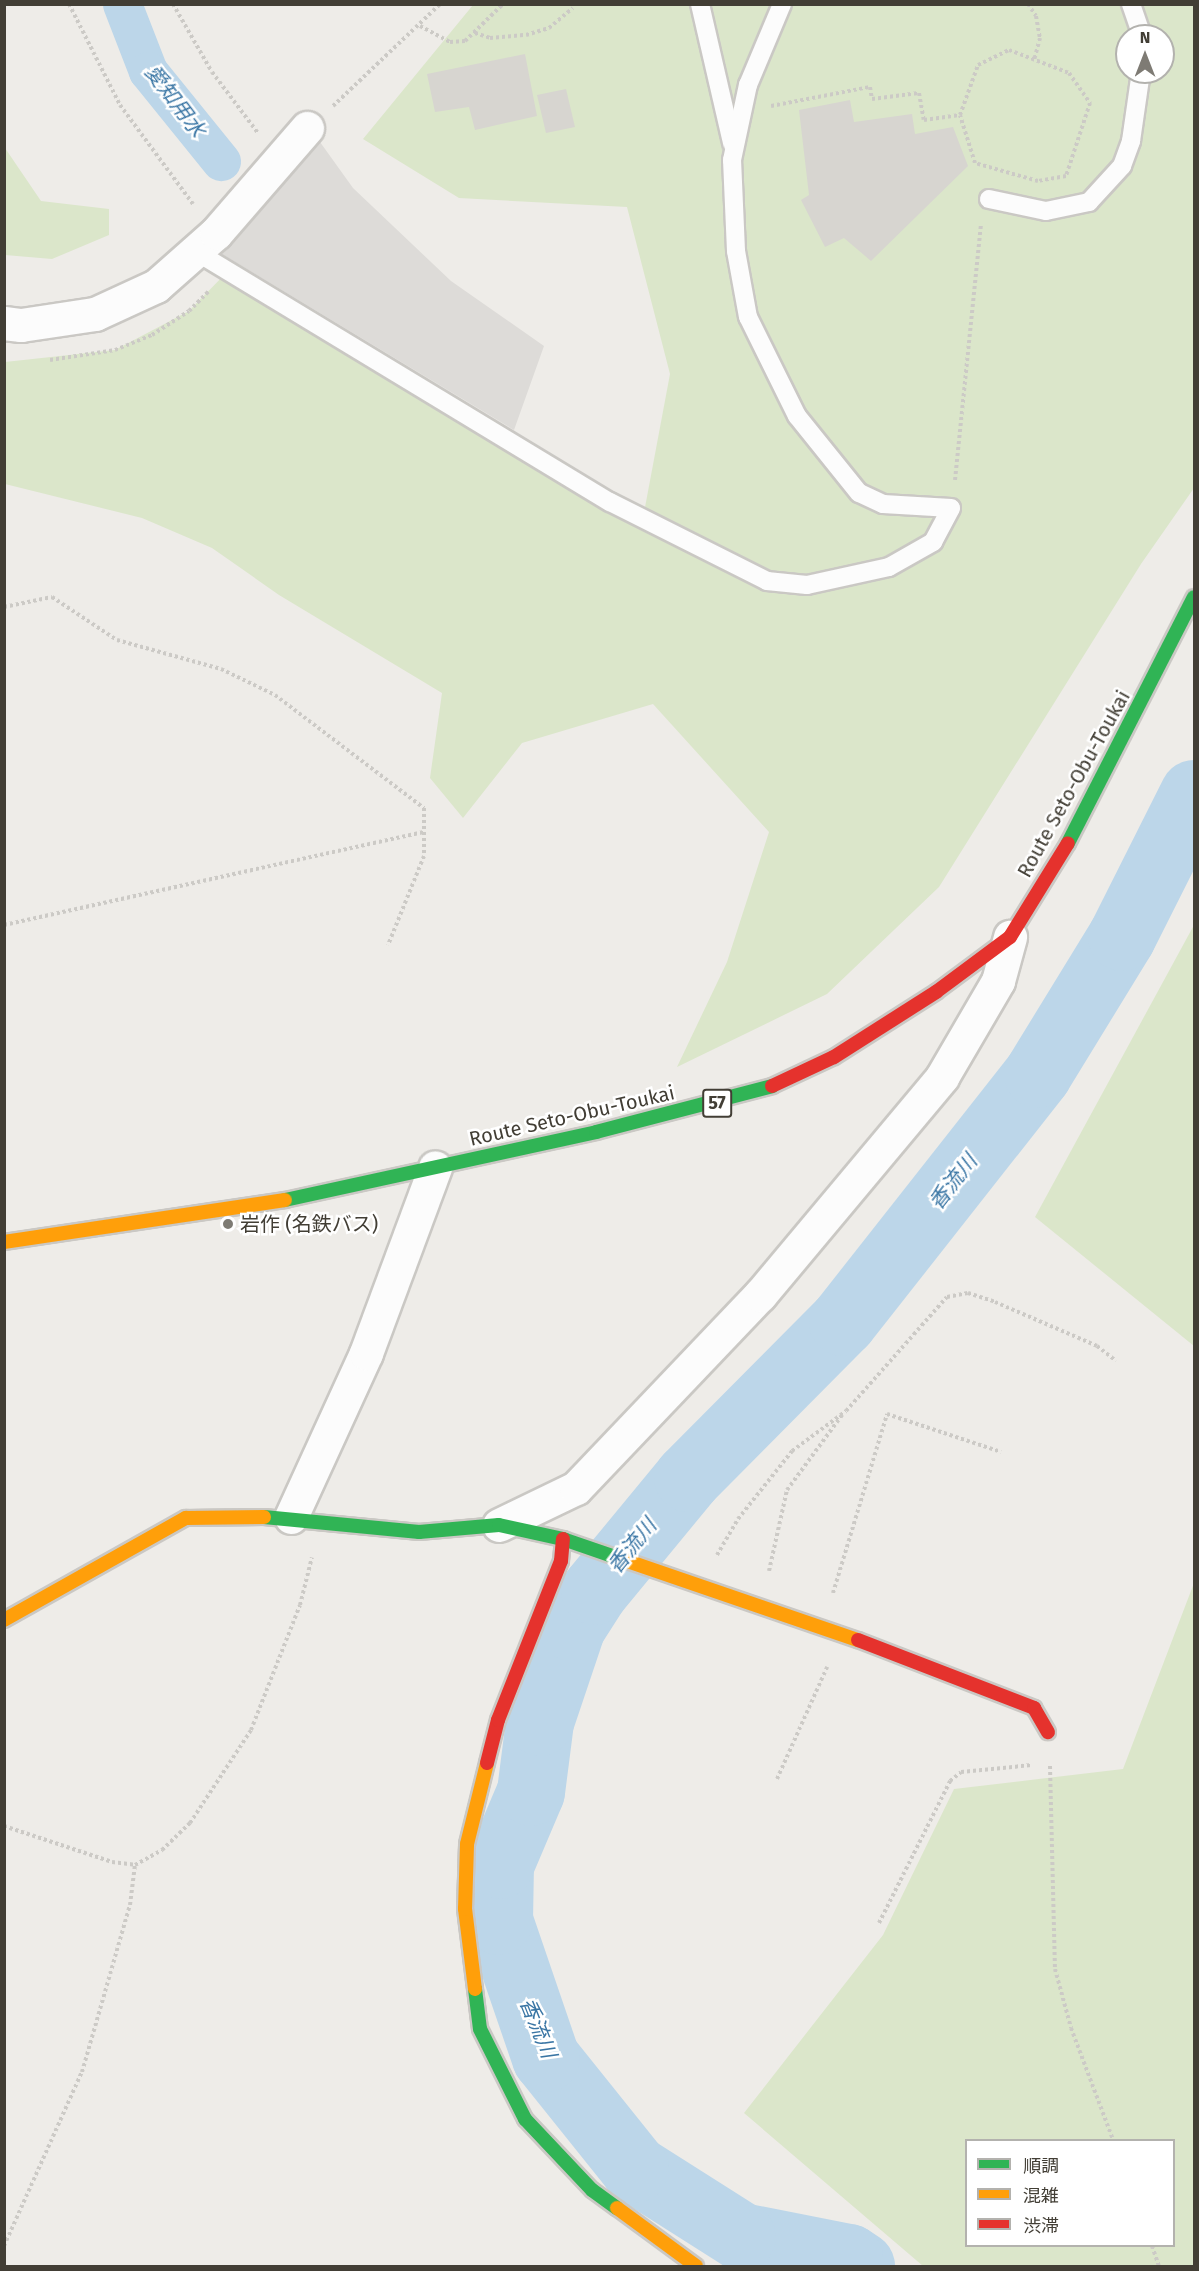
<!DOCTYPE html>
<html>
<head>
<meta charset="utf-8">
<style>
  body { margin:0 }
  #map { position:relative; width:1199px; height:2271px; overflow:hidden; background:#eeece8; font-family:"Fira Sans","Noto Sans JP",sans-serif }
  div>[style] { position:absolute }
  .green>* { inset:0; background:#dbe6ca }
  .parking>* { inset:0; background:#dddbd8 }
  .canal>* { height:39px; margin:-19.5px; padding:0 19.5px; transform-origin:19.5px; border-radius:19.5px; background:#bcd6e9 }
  .river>* { height:68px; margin:-34px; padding:0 34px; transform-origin:34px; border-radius:34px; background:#bcd6e9 }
  .building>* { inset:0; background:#d7d5d0 }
  .path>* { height:4px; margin-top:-2px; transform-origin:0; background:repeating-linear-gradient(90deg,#cccac6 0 3px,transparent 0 6px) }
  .roads { filter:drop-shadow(2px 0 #cac8c4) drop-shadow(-2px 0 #cac8c4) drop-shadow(0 2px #cac8c4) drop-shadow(0 -2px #cac8c4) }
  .lane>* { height:18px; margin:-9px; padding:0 9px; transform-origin:9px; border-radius:9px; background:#fcfcfc }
  .street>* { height:33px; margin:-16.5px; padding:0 16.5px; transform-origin:16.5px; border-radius:16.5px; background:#fcfcfc }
  .fast>* { height:14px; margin:-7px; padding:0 7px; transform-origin:7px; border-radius:7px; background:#30b455 }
  .slow>* { height:14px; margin:-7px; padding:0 7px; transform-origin:7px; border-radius:7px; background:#ff9f0a }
  .jam>* { height:14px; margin:-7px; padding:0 7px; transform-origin:7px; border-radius:7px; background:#e5322d }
  .dots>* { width:16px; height:16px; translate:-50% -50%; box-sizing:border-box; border:3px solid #fff; border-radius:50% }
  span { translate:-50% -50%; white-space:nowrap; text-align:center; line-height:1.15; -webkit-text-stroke:5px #fff; paint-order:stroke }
  .shield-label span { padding:2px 4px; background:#fff; border:2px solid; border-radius:4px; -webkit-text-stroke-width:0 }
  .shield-label { font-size:18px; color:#423e35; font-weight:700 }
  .street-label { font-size:20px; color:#423e35 }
  .poi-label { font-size:20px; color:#423e35 }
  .left { translate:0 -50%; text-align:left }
  .water-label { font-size:21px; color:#3975a4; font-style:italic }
  .frame { position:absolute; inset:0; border:6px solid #423e35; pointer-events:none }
  .legend { position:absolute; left:965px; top:2139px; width:210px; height:108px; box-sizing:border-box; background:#fff; border:2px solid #b3b2ae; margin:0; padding:8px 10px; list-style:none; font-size:18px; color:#423e35 }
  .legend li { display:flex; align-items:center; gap:12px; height:30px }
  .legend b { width:30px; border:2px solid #b3b2ae }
  .north { position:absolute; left:1115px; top:24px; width:60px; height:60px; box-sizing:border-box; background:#fff; border:2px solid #b3b2ae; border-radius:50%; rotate:0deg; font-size:16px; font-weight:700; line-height:24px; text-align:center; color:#423e35 }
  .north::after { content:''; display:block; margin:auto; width:21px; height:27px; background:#7e7b74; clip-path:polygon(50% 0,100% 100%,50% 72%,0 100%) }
</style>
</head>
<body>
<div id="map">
  <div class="green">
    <div style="clip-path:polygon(evenodd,473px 5px,1194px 5px,1194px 488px,1141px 564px,939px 887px,827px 994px,677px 1067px,727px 962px,769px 832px,653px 704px,522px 743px,463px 818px,430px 778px,442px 693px,279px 595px,212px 548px,142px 518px,5px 484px,5px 362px,115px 350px,189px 311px,228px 271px,643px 518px,670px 374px,627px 207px,459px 198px,363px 139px,473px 5px,1127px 36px,1163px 36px,1163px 72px,1127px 72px,1127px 36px)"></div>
    <div style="clip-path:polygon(5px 148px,41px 201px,109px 209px,109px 235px,52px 259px,5px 255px)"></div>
    <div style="clip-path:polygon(1194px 925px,1194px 1346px,1035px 1217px)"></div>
    <div style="clip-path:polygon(evenodd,1194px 1583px,1194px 2266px,923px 2266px,744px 2113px,883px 1935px,954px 1789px,1123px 1769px,1194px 1583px,1174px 2140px,1174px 2246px,966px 2246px,966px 2140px,1174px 2140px)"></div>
  </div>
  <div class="parking">
    <div style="clip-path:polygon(320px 142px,353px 188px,451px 281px,544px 346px,514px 430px,222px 254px)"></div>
  </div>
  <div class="canal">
    <div style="left:122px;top:4px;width:72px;rotate:68.8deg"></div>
    <div style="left:148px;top:71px;width:116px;rotate:51deg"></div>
  </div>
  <div class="river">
    <div style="left:861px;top:2266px;width:14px;rotate:-146deg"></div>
    <div style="left:849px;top:2258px;width:109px;rotate:-168.9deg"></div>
    <div style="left:742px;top:2237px;width:127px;rotate:-147.6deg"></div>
    <div style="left:635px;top:2169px;width:142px;rotate:-128.7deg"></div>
    <div style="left:546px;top:2058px;width:145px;rotate:-108.9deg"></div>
    <div style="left:499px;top:1921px;width:56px;rotate:-89deg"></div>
    <div style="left:500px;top:1865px;width:79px;rotate:-67deg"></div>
    <div style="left:531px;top:1792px;width:71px;rotate:-82.7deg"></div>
    <div style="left:540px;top:1722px;width:100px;rotate:-71.4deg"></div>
    <div style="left:572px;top:1627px;width:43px;rotate:-57.4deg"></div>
    <div style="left:595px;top:1591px;width:146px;rotate:-50.5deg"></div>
    <div style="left:688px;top:1478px;width:220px;rotate:-45.2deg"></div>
    <div style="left:843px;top:1322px;width:315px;rotate:-51.8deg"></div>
    <div style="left:1038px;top:1074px;width:161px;rotate:-58.5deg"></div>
    <div style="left:1122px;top:937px;width:160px;rotate:-63.3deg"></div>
  </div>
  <div class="building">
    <div style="clip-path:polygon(525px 54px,537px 116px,475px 130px,469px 107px,435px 112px,427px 74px)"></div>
    <div style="clip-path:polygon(566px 89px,575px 127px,546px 133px,537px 95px)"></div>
    <div style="clip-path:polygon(850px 100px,854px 122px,912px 114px,915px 134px,953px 127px,968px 166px,871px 261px,844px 238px,825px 247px,801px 200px,809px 195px,799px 110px)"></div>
  </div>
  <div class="path">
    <div style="left:69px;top:4px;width:113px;rotate:63.2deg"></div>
    <div style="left:120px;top:105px;width:123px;rotate:53.6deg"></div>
    <div style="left:173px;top:4px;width:78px;rotate:60.2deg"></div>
    <div style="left:212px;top:72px;width:76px;rotate:53deg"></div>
    <div style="left:1028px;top:4px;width:14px;rotate:56deg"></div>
    <div style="left:1036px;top:16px;width:22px;rotate:80deg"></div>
    <div style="left:1040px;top:38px;width:23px;rotate:105deg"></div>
    <div style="left:420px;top:26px;width:34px;rotate:28deg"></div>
    <div style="left:450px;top:42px;width:15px;rotate:-4deg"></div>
    <div style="left:465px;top:41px;width:53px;rotate:-44.2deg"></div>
    <div style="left:475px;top:33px;width:16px;rotate:18deg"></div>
    <div style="left:490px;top:38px;width:36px;rotate:-5deg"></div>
    <div style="left:526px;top:35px;width:24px;rotate:-17deg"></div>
    <div style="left:549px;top:28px;width:31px;rotate:-40deg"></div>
    <div style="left:1009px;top:50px;width:64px;rotate:21deg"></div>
    <div style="left:1069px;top:73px;width:37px;rotate:55deg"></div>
    <div style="left:1090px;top:103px;width:77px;rotate:108.2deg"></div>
    <div style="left:1066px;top:176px;width:28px;rotate:170deg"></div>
    <div style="left:1038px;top:181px;width:66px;rotate:-164.1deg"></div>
    <div style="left:975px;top:163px;width:50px;rotate:-107.4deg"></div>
    <div style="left:960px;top:115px;width:53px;rotate:-70.2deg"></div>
    <div style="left:978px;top:65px;width:34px;rotate:-26deg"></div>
    <div style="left:333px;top:106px;width:148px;rotate:-43.6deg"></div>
    <div style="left:771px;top:106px;width:101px;rotate:-10.9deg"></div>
    <div style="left:870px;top:87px;width:12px;rotate:81deg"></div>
    <div style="left:872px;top:99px;width:47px;rotate:-7.3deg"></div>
    <div style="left:919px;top:93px;width:27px;rotate:80deg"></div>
    <div style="left:924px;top:120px;width:36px;rotate:-8deg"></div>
    <div style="left:50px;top:360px;width:66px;rotate:-8.7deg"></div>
    <div style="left:115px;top:350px;width:40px;rotate:-22deg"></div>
    <div style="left:152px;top:335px;width:44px;rotate:-33deg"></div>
    <div style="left:189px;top:311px;width:28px;rotate:-45deg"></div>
    <div style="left:955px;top:480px;width:256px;rotate:-84.2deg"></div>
    <div style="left:4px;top:607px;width:49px;rotate:-11.8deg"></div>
    <div style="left:52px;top:597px;width:78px;rotate:33.5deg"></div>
    <div style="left:117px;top:640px;width:108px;rotate:15.6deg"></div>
    <div style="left:221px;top:669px;width:60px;rotate:25.7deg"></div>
    <div style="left:275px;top:695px;width:187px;rotate:37.2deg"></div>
    <div style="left:424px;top:808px;width:48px;rotate:90deg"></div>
    <div style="left:424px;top:856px;width:96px;rotate:112deg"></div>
    <div style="left:4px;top:925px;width:431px;rotate:-12.5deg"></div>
    <div style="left:717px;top:1555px;width:42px;rotate:-59.7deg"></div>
    <div style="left:738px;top:1519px;width:87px;rotate:-51.5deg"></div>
    <div style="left:792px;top:1451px;width:67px;rotate:-36.5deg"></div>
    <div style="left:846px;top:1411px;width:152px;rotate:-48.5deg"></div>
    <div style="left:947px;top:1297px;width:21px;rotate:-11deg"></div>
    <div style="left:968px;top:1293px;width:28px;rotate:18deg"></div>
    <div style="left:995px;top:1302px;width:111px;rotate:23.3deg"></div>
    <div style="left:1097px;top:1346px;width:24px;rotate:38deg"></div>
    <div style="left:769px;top:1571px;width:83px;rotate:-77.5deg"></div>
    <div style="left:787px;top:1490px;width:93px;rotate:-53.7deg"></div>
    <div style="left:833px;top:1593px;width:187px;rotate:-73.2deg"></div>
    <div style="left:887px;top:1414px;width:120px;rotate:18.4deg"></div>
    <div style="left:1050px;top:1766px;width:203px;rotate:88.6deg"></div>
    <div style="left:1055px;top:1969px;width:61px;rotate:74.8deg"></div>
    <div style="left:1071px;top:2028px;width:120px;rotate:69.4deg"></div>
    <div style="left:777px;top:1779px;width:123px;rotate:-65.9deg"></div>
    <div style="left:4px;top:1826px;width:114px;rotate:18.4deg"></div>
    <div style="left:112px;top:1862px;width:23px;rotate:7deg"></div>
    <div style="left:879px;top:1923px;width:159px;rotate:-63.4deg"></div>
    <div style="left:950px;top:1781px;width:14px;rotate:-39deg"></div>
    <div style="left:961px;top:1772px;width:71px;rotate:-5.6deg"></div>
    <div style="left:4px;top:2246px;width:191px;rotate:-65.9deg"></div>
    <div style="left:82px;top:2072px;width:174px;rotate:-74deg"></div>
    <div style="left:130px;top:1905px;width:40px;rotate:-82.9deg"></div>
    <div style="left:135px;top:1865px;width:31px;rotate:-29deg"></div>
    <div style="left:162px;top:1850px;width:39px;rotate:-44deg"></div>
    <div style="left:190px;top:1823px;width:111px;rotate:-56.7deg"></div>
    <div style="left:251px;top:1730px;width:134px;rotate:-68.6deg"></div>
    <div style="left:300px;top:1605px;width:49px;rotate:-76deg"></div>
    <div style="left:1152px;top:2246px;width:21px;rotate:71deg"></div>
  </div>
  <div class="roads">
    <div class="lane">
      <div style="left:700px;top:4px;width:143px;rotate:77deg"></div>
      <div style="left:1131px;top:4px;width:34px;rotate:71deg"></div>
      <div style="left:989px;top:199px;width:58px;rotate:11.9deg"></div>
      <div style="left:1046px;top:211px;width:44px;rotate:-11.8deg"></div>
      <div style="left:1089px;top:202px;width:49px;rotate:-47.5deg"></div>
      <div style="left:1122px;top:166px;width:27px;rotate:-70deg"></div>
      <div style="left:1131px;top:141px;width:70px;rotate:-81.8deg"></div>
      <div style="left:195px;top:251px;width:485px;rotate:31.2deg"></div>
      <div style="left:610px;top:502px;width:176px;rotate:26.7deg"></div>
      <div style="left:767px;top:581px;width:40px;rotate:5.7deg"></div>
      <div style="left:807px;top:585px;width:84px;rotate:-12.4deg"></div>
      <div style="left:889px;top:567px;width:51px;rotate:-29.6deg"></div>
      <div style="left:933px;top:542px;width:38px;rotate:-62deg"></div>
      <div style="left:951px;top:508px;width:68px;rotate:-176.6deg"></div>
      <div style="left:883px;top:504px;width:26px;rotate:-155deg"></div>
      <div style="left:859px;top:493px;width:99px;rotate:-128.8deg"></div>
      <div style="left:797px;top:416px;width:110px;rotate:-116.3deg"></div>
      <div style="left:748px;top:317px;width:67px;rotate:-100.3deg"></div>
      <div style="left:736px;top:251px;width:91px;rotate:-92.5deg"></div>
      <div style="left:732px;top:160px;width:77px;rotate:-78deg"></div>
      <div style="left:748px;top:85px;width:88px;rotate:-67.2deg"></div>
    </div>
    <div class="street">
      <div style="left:4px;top:323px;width:17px;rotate:7deg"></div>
      <div style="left:21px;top:325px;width:75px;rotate:-8.5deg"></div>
      <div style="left:95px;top:314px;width:67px;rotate:-24.7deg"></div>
      <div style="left:156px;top:286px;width:80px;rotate:-41.5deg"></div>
      <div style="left:216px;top:233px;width:139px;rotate:-49.1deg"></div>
      <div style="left:291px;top:1517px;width:180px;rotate:-65.4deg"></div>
      <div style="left:366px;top:1353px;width:198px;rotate:-69.6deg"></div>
      <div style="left:499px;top:1525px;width:85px;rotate:-25.7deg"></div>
      <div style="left:576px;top:1488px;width:267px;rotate:-46.4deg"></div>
      <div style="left:760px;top:1295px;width:284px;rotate:-50.1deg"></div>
      <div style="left:942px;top:1077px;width:111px;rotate:-59.7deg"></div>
      <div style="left:998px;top:981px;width:46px;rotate:-74.7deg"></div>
    </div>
    <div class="fast">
      <div style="left:1068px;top:843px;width:276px;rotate:-62.9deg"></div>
      <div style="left:285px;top:1200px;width:318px;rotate:-12.3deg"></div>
      <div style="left:596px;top:1132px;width:182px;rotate:-14.6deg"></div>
      <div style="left:264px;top:1517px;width:156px;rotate:5.5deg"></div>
      <div style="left:419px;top:1532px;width:80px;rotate:-5deg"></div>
      <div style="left:499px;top:1525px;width:66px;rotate:12.3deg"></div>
      <div style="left:563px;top:1539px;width:68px;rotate:19deg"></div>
      <div style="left:475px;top:1989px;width:40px;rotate:82.9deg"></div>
      <div style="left:480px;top:2029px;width:101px;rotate:63.4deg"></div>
      <div style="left:525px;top:2119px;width:98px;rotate:46.7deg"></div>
      <div style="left:592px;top:2190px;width:31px;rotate:36deg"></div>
    </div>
    <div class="slow">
      <div style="left:4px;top:1242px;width:284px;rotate:-8.5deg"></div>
      <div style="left:627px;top:1561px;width:244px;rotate:18.9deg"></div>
      <div style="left:4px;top:1620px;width:209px;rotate:-29.3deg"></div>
      <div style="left:186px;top:1518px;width:78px;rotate:-0.7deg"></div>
      <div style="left:475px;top:1989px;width:81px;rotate:-97.1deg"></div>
      <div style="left:465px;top:1909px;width:65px;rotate:-88.2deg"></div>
      <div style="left:467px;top:1844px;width:83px;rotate:-76.1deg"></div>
      <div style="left:617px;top:2208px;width:98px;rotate:36.3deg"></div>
    </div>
    <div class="jam">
      <div style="left:772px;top:1086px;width:68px;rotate:-25.1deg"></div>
      <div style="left:834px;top:1057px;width:121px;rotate:-32.5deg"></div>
      <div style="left:936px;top:992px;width:92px;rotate:-36.6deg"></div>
      <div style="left:1010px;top:937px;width:110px;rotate:-58.3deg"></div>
      <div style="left:858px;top:1640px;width:189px;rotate:21.1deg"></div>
      <div style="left:1034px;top:1708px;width:28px;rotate:60deg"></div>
      <div style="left:487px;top:1763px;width:44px;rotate:-75.7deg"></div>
      <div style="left:498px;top:1720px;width:171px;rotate:-68.4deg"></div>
      <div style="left:561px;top:1561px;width:22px;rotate:-85deg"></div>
    </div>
  </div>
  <div class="dots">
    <div style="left:228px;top:1224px;background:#7e7b74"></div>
  </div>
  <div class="shield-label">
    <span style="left:717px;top:1103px">57</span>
  </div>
  <div class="street-label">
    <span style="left:1074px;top:784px;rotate:-61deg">Route Seto-Obu-Toukai</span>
    <span style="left:572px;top:1116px;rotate:-13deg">Route Seto-Obu-Toukai</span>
  </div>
  <div class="poi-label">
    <span class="left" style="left:240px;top:1224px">岩作 (名鉄バス)</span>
  </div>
  <div class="water-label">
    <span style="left:175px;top:101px;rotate:53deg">愛知用水</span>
    <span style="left:953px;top:1182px;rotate:-52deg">香流川</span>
    <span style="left:632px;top:1546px;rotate:-51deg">香流川</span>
    <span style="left:538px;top:2028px;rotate:68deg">香流川</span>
  </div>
  <div class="frame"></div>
  <ul class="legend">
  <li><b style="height:8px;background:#30b455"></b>順調</li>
  <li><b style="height:8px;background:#ff9f0a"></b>混雑</li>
  <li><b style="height:8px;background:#e5322d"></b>渋滞</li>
  </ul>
  <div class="north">N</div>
</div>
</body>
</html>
